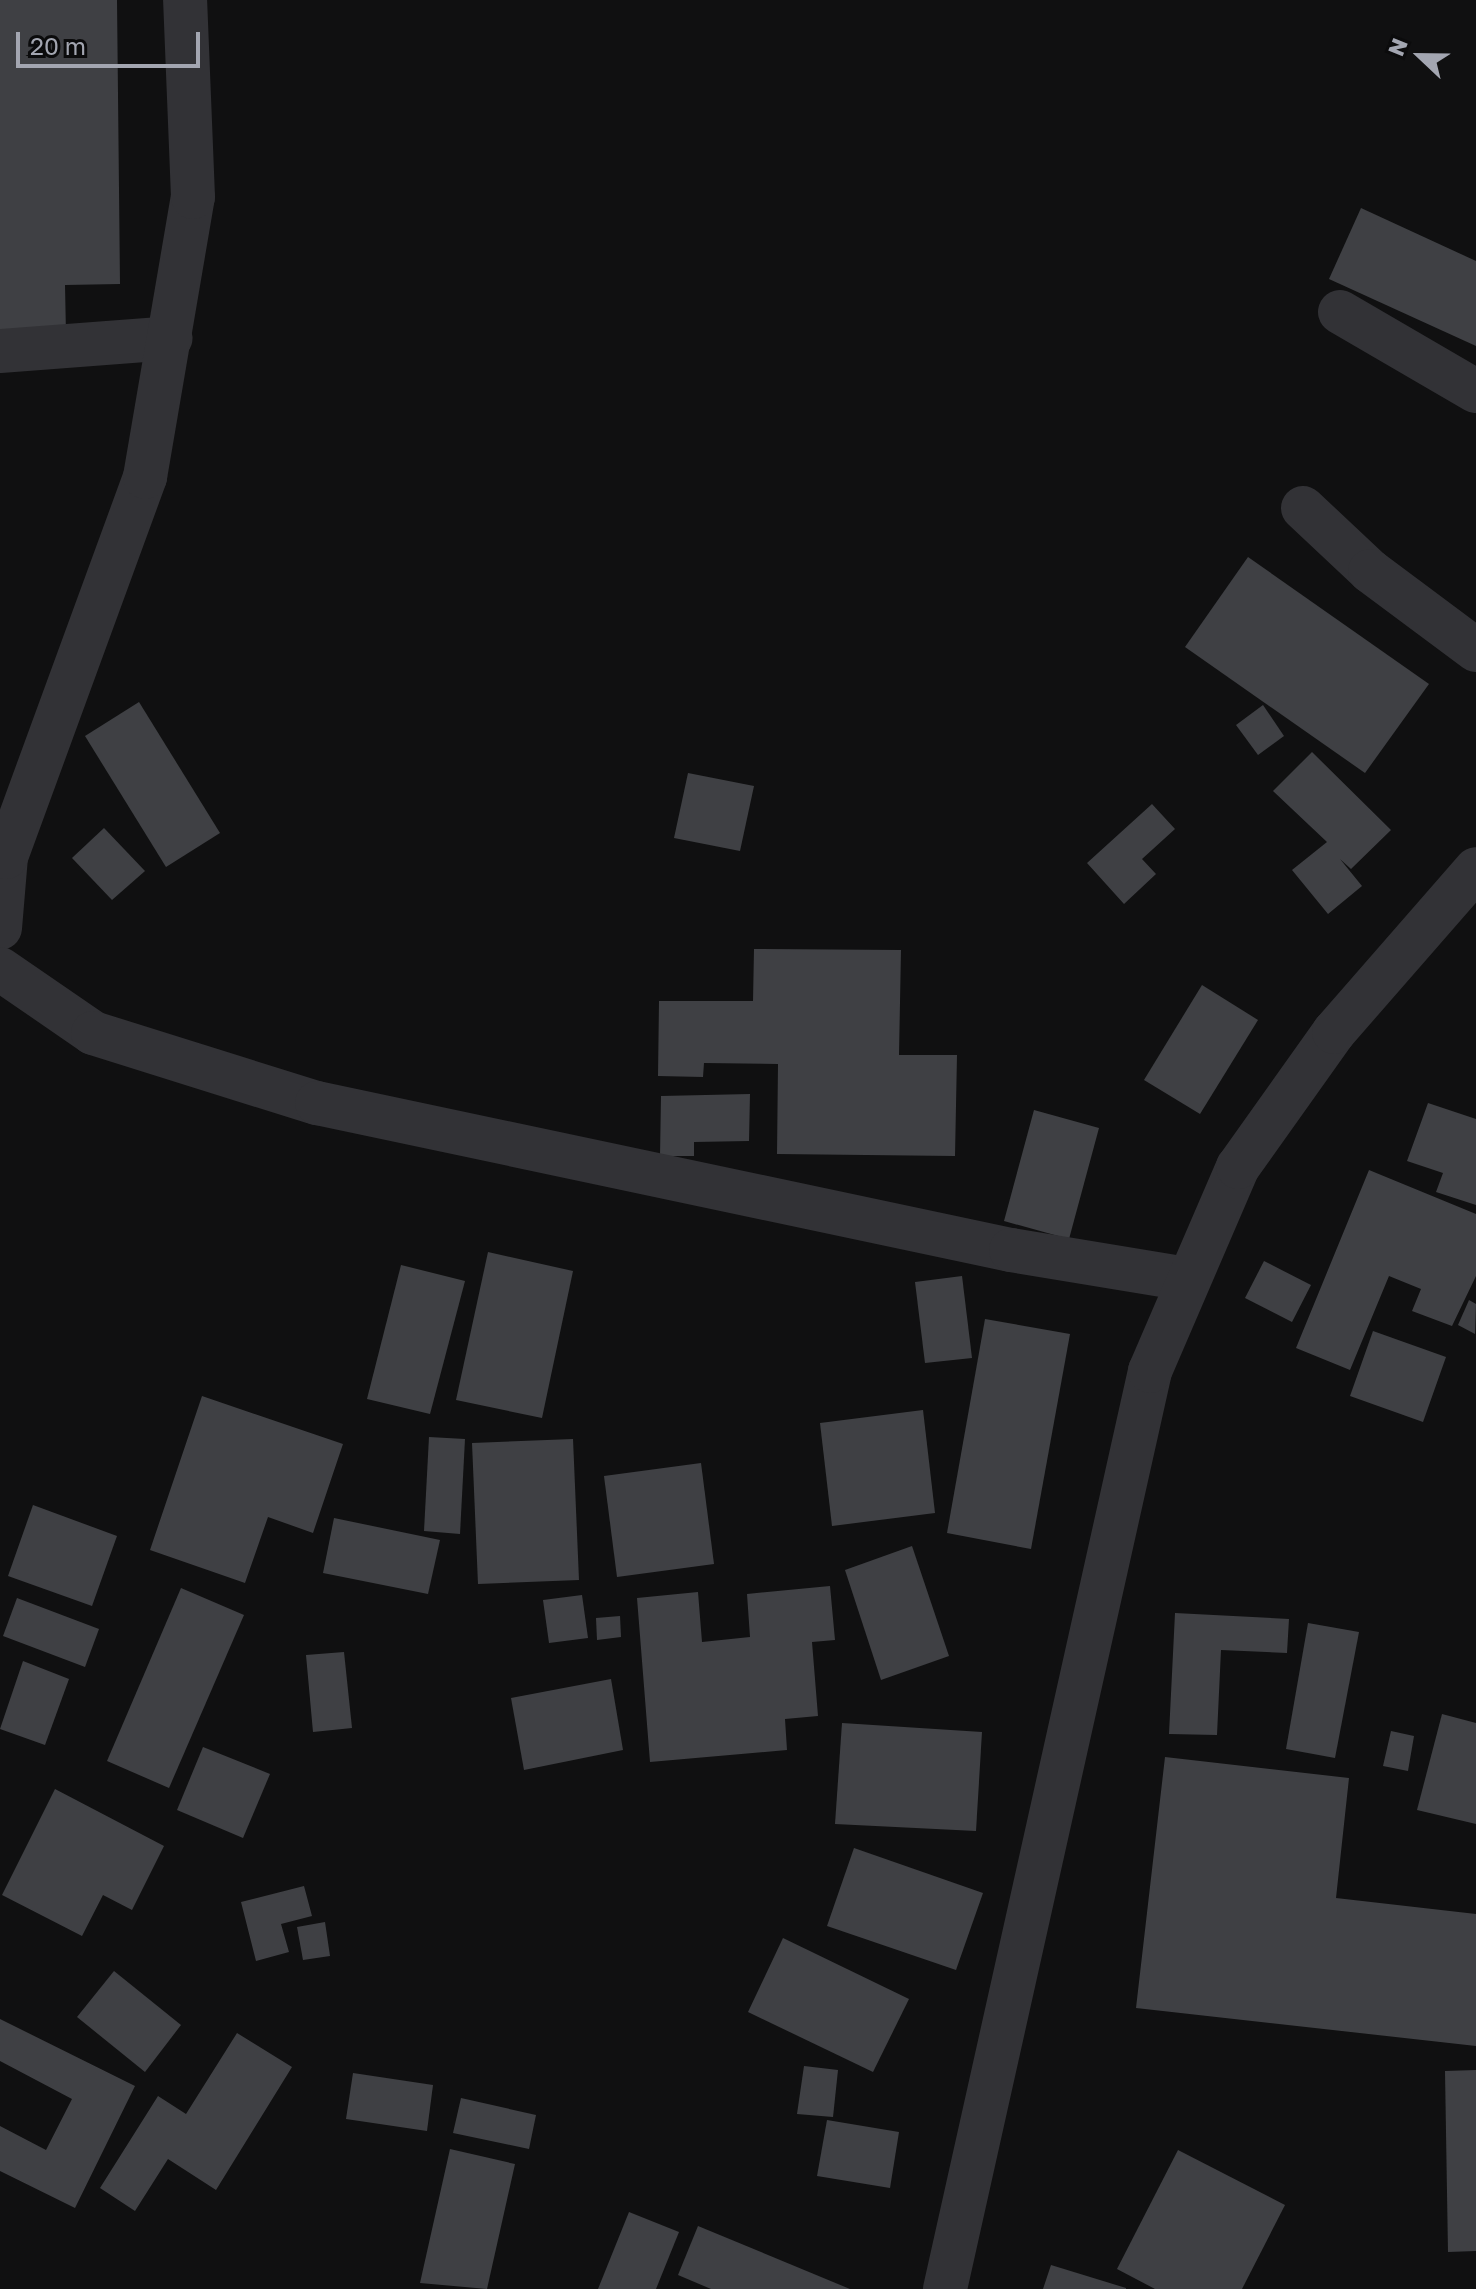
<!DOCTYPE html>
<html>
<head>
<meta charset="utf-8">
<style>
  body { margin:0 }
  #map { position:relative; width:1476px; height:2289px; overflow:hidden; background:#101011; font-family:"Golos Text",sans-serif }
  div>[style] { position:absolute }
  .building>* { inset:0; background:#3f4044 }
  .minor>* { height:44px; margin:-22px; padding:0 22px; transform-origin:22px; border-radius:22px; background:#323236 }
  span { translate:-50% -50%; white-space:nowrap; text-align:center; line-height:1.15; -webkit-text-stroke:7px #0b0b0c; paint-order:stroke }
  .north { position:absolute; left:1380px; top:16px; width:80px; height:80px; -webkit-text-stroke:6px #0b0b0c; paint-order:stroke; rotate:292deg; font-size:22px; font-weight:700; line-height:32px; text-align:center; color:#a3a6b1 }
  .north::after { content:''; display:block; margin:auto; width:28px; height:36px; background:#a3a6b1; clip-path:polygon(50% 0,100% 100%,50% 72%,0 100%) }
  .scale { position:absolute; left:16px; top:32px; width:184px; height:36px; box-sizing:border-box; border:4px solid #a3a6b1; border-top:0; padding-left:10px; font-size:24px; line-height:28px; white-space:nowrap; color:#a3a6b1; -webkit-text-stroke:6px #0b0b0c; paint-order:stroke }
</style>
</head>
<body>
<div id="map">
  <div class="building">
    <div style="clip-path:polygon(0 0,117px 0,120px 284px,65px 285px,66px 334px,0 335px)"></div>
    <div style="clip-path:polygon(1361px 208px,1476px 261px,1476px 346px,1329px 279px)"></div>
    <div style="clip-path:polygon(1248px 557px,1429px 684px,1365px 773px,1185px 647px)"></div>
    <div style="clip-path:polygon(139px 702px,220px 833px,166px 867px,85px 736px)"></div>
    <div style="clip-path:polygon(1263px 705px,1284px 736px,1258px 755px,1236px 725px)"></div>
    <div style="clip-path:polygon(1312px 752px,1391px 830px,1351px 869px,1340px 859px,1362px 886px,1328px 914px,1292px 870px,1327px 842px,1273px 791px)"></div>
    <div style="clip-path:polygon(688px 773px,754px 786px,740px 851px,674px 838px)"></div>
    <div style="clip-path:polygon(1152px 804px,1175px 829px,1142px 859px,1156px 874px,1124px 904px,1087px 863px)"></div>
    <div style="clip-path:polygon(104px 828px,145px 871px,112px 900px,72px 858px)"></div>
    <div style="clip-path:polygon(754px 949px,901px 950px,899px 1055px,957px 1055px,955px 1156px,777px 1154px,778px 1064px,704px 1063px,703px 1077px,658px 1076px,659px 1001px,753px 1001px)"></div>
    <div style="clip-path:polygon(1202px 985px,1258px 1020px,1200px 1114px,1144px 1080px)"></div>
    <div style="clip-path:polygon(750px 1094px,749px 1141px,694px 1142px,694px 1156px,660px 1156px,661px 1096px)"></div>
    <div style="clip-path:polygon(1428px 1103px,1476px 1119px,1476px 1205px,1436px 1192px,1443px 1173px,1407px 1161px)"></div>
    <div style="clip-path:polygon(1034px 1110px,1099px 1128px,1069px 1239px,1004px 1221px)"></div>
    <div style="clip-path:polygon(1369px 1170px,1476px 1214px,1476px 1276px,1452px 1326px,1412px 1311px,1421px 1289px,1389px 1276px,1350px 1370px,1296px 1348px)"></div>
    <div style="clip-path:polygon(488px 1252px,573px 1271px,542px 1418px,456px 1400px)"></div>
    <div style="clip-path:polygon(1264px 1261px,1311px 1285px,1292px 1322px,1245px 1298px)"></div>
    <div style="clip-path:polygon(401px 1265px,465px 1281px,430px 1414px,367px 1399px)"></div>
    <div style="clip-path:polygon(962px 1276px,972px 1358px,925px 1363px,915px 1282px)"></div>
    <div style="clip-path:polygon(1469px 1300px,1476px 1304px,1475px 1334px,1458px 1325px)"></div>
    <div style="clip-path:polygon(985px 1319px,1070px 1334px,1031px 1549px,947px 1533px)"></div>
    <div style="clip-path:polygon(1373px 1331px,1446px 1357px,1423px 1422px,1350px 1396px)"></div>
    <div style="clip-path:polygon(202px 1396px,343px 1444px,313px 1533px,268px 1517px,245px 1583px,150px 1550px)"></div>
    <div style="clip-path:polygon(923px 1410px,935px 1513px,832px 1526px,820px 1423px)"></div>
    <div style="clip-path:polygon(429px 1437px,465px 1439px,460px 1534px,424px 1531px)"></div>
    <div style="clip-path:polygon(573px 1439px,579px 1580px,478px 1584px,472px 1443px)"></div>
    <div style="clip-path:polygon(701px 1463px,714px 1564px,617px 1577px,604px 1476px)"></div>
    <div style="clip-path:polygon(33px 1505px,117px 1536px,92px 1606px,8px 1576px)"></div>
    <div style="clip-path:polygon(334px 1518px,440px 1540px,428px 1594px,323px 1573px)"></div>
    <div style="clip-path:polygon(912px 1546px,949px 1656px,881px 1680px,845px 1570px)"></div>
    <div style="clip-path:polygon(830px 1586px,835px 1640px,812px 1642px,818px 1716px,785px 1719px,787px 1750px,650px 1762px,637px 1598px,698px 1592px,702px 1642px,750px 1637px,747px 1594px)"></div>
    <div style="clip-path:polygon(181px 1588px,244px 1615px,169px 1788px,107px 1761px)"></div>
    <div style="clip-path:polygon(582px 1595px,588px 1638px,549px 1643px,543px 1600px)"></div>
    <div style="clip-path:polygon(17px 1598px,99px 1629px,85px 1667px,3px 1636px)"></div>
    <div style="clip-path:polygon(1175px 1613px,1289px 1619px,1287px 1653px,1221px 1650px,1217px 1735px,1169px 1734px)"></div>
    <div style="clip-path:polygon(620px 1616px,621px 1637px,597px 1640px,596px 1618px)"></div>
    <div style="clip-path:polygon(1308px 1623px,1359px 1632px,1335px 1758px,1286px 1749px)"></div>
    <div style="clip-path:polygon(344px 1652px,352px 1728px,313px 1732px,306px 1655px)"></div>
    <div style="clip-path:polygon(23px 1661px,69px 1679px,45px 1745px,0 1729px)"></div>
    <div style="clip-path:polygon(611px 1679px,623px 1750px,524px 1770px,511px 1698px)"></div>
    <div style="clip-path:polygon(1442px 1714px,1476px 1723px,1476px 1824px,1417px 1810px)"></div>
    <div style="clip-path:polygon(842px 1723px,982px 1732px,976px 1831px,835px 1824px)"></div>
    <div style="clip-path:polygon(1391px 1731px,1414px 1736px,1408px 1771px,1383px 1766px)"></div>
    <div style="clip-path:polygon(203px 1747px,270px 1774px,243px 1838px,177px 1810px)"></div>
    <div style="clip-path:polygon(1165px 1757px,1349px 1778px,1336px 1898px,1476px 1914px,1476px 2046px,1136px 2008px)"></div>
    <div style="clip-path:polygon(55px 1789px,164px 1846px,132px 1910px,103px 1895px,82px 1936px,2px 1895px)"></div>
    <div style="clip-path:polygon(854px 1848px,983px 1893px,956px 1970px,827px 1926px)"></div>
    <div style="clip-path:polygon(304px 1886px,312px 1916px,281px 1924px,289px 1952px,256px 1961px,241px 1902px)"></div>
    <div style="clip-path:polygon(325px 1922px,330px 1956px,303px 1960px,297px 1927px)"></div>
    <div style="clip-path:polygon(783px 1938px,909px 1999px,873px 2072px,748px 2012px)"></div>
    <div style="clip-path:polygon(114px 1971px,181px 2025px,145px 2072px,77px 2017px)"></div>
    <div style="clip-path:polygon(0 2019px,135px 2086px,75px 2208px,0 2171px,0 2126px,46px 2150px,72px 2099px,0 2061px)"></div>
    <div style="clip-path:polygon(237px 2033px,292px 2067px,216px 2190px,168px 2159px,135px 2211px,100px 2188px,158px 2096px,186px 2114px)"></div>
    <div style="clip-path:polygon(804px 2066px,838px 2070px,833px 2117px,797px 2114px)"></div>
    <div style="clip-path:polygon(1476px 2070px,1476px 2251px,1448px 2252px,1445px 2071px)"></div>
    <div style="clip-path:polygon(353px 2073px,433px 2085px,427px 2131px,346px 2119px)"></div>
    <div style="clip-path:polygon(461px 2098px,536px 2115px,529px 2149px,453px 2133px)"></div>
    <div style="clip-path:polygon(827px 2120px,899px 2132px,890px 2188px,817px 2176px)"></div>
    <div style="clip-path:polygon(450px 2149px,515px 2164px,487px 2289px,420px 2283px)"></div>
    <div style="clip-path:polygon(1178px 2150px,1285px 2205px,1242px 2289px,1155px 2289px,1117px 2269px)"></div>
    <div style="clip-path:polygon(629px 2212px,679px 2232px,656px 2289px,598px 2289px)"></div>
    <div style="clip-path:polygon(698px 2226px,850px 2289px,711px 2289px,678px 2275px)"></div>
    <div style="clip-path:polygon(1051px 2265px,1126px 2288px,1126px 2289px,1043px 2289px)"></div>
  </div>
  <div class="minor">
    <div style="left:1340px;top:312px;width:157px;rotate:30.2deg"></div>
    <div style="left:0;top:351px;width:171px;rotate:-4.3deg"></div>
    <div style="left:1303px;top:508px;width:92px;rotate:43.2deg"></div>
    <div style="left:1370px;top:571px;width:132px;rotate:36.7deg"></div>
    <div style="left:0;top:928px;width:71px;rotate:-85.2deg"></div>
    <div style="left:6px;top:857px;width:405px;rotate:-69.9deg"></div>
    <div style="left:145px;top:477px;width:284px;rotate:-80.3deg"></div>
    <div style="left:193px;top:197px;width:197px;rotate:-92.3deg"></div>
    <div style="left:0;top:969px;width:113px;rotate:34.5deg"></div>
    <div style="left:93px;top:1033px;width:235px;rotate:17.4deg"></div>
    <div style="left:317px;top:1103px;width:709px;rotate:11.96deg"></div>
    <div style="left:1011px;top:1250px;width:178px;rotate:9.4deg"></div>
    <div style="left:945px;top:2289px;width:941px;rotate:-77.41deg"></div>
    <div style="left:1150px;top:1371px;width:222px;rotate:-66.7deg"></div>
    <div style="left:1238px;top:1167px;width:166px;rotate:-54.6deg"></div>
    <div style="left:1334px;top:1032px;width:216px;rotate:-48.9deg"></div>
  </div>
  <div class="north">N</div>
  <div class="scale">20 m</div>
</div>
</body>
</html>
